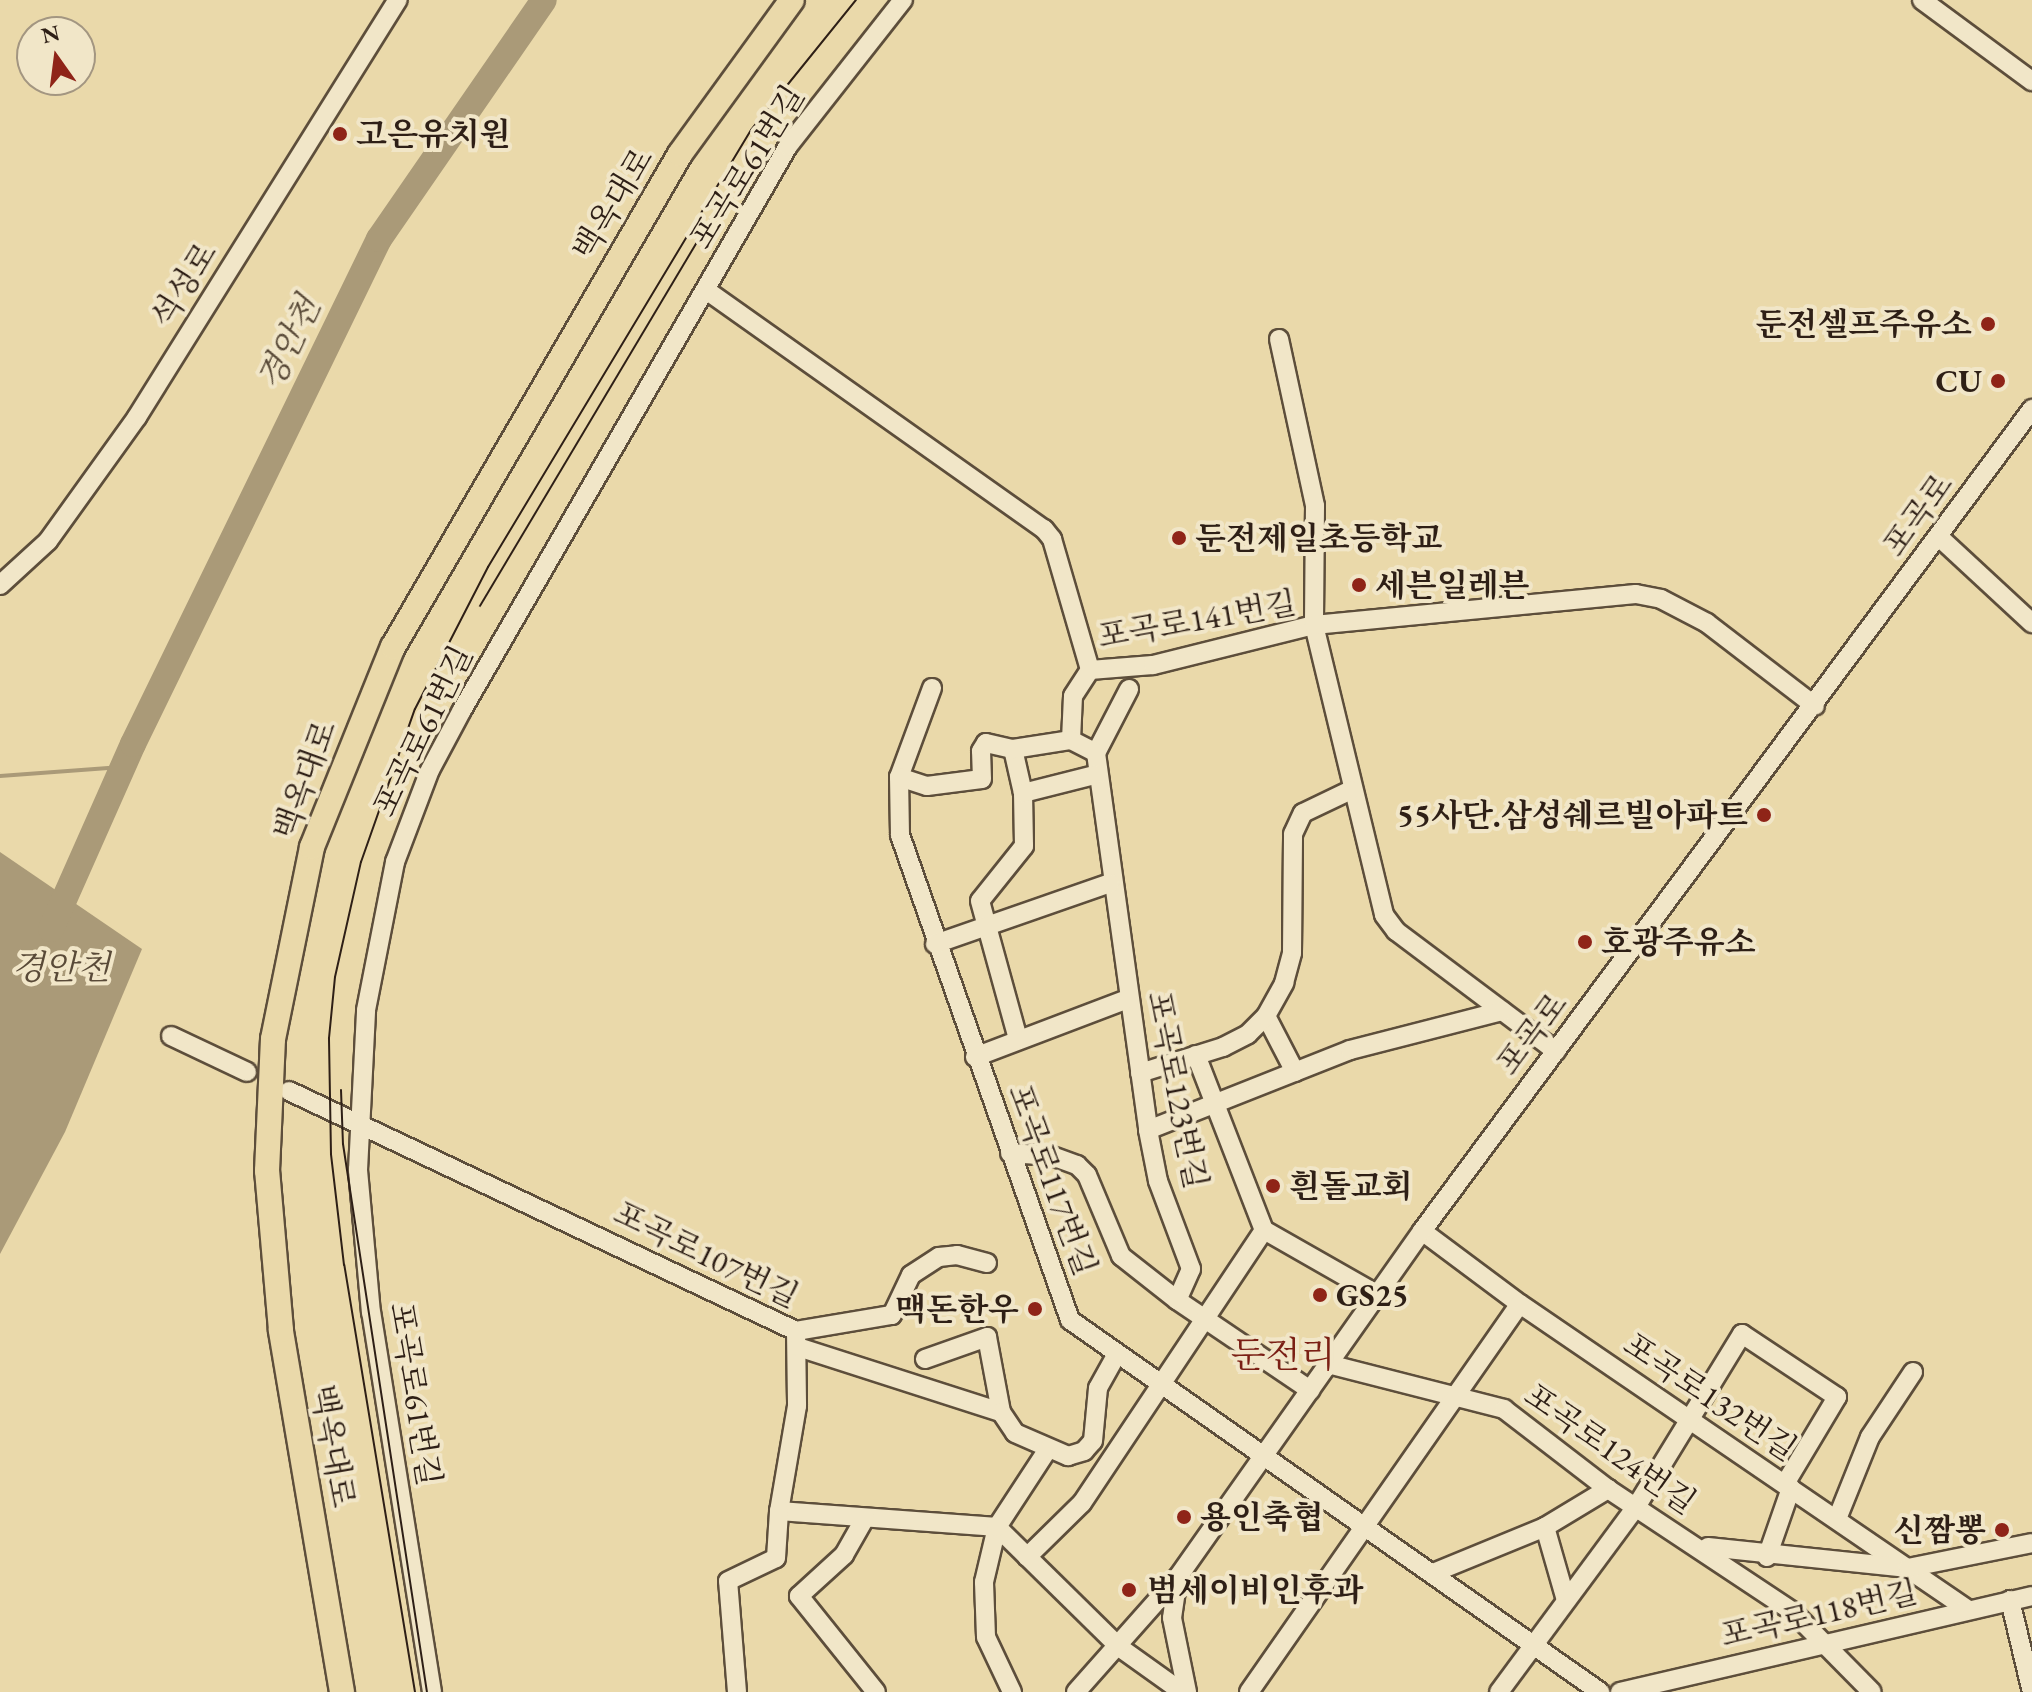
<!DOCTYPE html>
<html>
<head>
<meta charset="utf-8">
<style>
  body { margin:0 }
  #map { position:relative; width:2032px; height:1692px; overflow:hidden; background:#ead9aa; font-family:"EB Garamond","Noto Serif KR",serif }
  div>[style] { position:absolute }
  .water>* { inset:0; background:#aa9a78 }
  .stream>* { height:4px; margin:-2px; padding:0 2px; transform-origin:2px; border-radius:2px; background:#aa9a78 }
  .river>* { height:26px; margin:-13px; padding:0 13px; transform-origin:13px; border-radius:13px; background:#aa9a78 }
  .roads { filter:drop-shadow(2px 0 #5d4e3b) drop-shadow(-2px 0 #5d4e3b) drop-shadow(0 2px #5d4e3b) drop-shadow(0 -2px #5d4e3b) }
  .minor>* { height:18px; margin:-9px; padding:0 9px; transform-origin:9px; border-radius:9px; background:#f1e6c8 }
  .major>* { height:24px; margin:-12px; padding:0 12px; transform-origin:12px; border-radius:12px; background:#ead9aa }
  .tram>* { height:2px; margin:-1px; padding:0 1px; transform-origin:1px; border-radius:1px; background:#2e1f16 }
  .dots>* { width:22px; height:22px; translate:-50% -50%; box-sizing:border-box; border:4px solid #f1e6c8; border-radius:50% }
  span { translate:-50% -50%; white-space:nowrap; text-align:center; line-height:1.15; -webkit-text-stroke:8px #f1e6c8; paint-order:stroke }
  .poi-label { font-size:32px; color:#2e1f16; font-weight:700 }
  .left { translate:0 -50%; text-align:left }
  .right { translate:-100% -50%; text-align:right }
  .street-label { font-size:32px; color:#2e1f16 }
  .water-label { font-size:34px; color:#594a38; font-style:italic }
  .quarter-label { font-size:36px; color:#7a1f14 }
  .north { position:absolute; left:16px; top:16px; width:80px; height:80px; box-sizing:border-box; background:#f1e6c8; border:2px solid #a39681; border-radius:50%; rotate:346deg; font-size:22px; font-weight:700; line-height:32px; text-align:center; color:#2e1f16 }
  .north::after { content:''; display:block; margin:auto; width:28px; height:36px; background:#8f2418; clip-path:polygon(50% 0,100% 100%,50% 72%,0 100%) }
</style>
</head>
<body>
<div id="map">
  <div class="water">
    <div style="clip-path:polygon(0 852px,142px 949px,65px 1132px,0 1254px)"></div>
  </div>
  <div class="stream">
    <div style="left:0;top:776px;width:122px;rotate:-4.2deg"></div>
  </div>
  <div class="river">
    <div style="left:51px;top:929px;width:202px;rotate:-66.1deg"></div>
    <div style="left:133px;top:744px;width:562px;rotate:-64.03deg"></div>
    <div style="left:379px;top:239px;width:290px;rotate:-55.4deg"></div>
  </div>
  <div class="roads">
    <div class="minor">
      <div style="left:1922px;top:0;width:137px;rotate:36.4deg"></div>
      <div style="left:706px;top:290px;width:414px;rotate:35.3deg"></div>
      <div style="left:1044px;top:529px;width:13px;rotate:51deg"></div>
      <div style="left:1052px;top:539px;width:136px;rotate:73.8deg"></div>
      <div style="left:1090px;top:670px;width:63px;rotate:-4.5deg"></div>
      <div style="left:1153px;top:665px;width:166px;rotate:-14deg"></div>
      <div style="left:1314px;top:625px;width:298px;rotate:76.4deg"></div>
      <div style="left:1384px;top:915px;width:20px;rotate:53deg"></div>
      <div style="left:1396px;top:931px;width:200px;rotate:36.9deg"></div>
      <div style="left:1279px;top:339px;width:171px;rotate:77.8deg"></div>
      <div style="left:1315px;top:506px;width:119px;rotate:90.5deg"></div>
      <div style="left:1314px;top:625px;width:323px;rotate:-5.5deg"></div>
      <div style="left:1636px;top:594px;width:25px;rotate:11deg"></div>
      <div style="left:1661px;top:599px;width:52px;rotate:27.6deg"></div>
      <div style="left:1707px;top:623px;width:136px;rotate:37.5deg"></div>
      <div style="left:1939px;top:537px;width:127px;rotate:42.8deg"></div>
      <div style="left:0;top:585px;width:65px;rotate:-42.5deg"></div>
      <div style="left:48px;top:541px;width:153px;rotate:-54.3deg"></div>
      <div style="left:137px;top:417px;width:492px;rotate:-58deg"></div>
      <div style="left:932px;top:688px;width:95px;rotate:110.3deg"></div>
      <div style="left:899px;top:777px;width:58px;rotate:89deg"></div>
      <div style="left:900px;top:835px;width:514px;rotate:70.68deg"></div>
      <div style="left:1070px;top:1320px;width:648px;rotate:35.06deg"></div>
      <div style="left:1071px;top:740px;width:44px;rotate:-87.4deg"></div>
      <div style="left:1073px;top:696px;width:31px;rotate:-57deg"></div>
      <div style="left:1013px;top:749px;width:45px;rotate:77.2deg"></div>
      <div style="left:1023px;top:793px;width:53px;rotate:88.9deg"></div>
      <div style="left:1024px;top:846px;width:70px;rotate:128.7deg"></div>
      <div style="left:980px;top:901px;width:143px;rotate:74.6deg"></div>
      <div style="left:1096px;top:753px;width:72px;rotate:-62.7deg"></div>
      <div style="left:899px;top:777px;width:29px;rotate:18deg"></div>
      <div style="left:927px;top:786px;width:55px;rotate:-7.3deg"></div>
      <div style="left:982px;top:779px;width:28px;rotate:-92deg"></div>
      <div style="left:981px;top:751px;width:9px;rotate:-58deg"></div>
      <div style="left:986px;top:743px;width:28px;rotate:13deg"></div>
      <div style="left:1013px;top:749px;width:59px;rotate:-8.8deg"></div>
      <div style="left:1071px;top:740px;width:28px;rotate:27deg"></div>
      <div style="left:1096px;top:753px;width:381px;rotate:82.1deg"></div>
      <div style="left:1148px;top:1130px;width:52px;rotate:78.9deg"></div>
      <div style="left:1158px;top:1181px;width:94px;rotate:69.4deg"></div>
      <div style="left:1191px;top:1269px;width:34px;rotate:114deg"></div>
      <div style="left:1177px;top:1300px;width:161px;rotate:34.1deg"></div>
      <div style="left:1023px;top:793px;width:77px;rotate:-14.2deg"></div>
      <div style="left:935px;top:944px;width:185px;rotate:-19.2deg"></div>
      <div style="left:1266px;top:1016px;width:63px;rotate:62.6deg"></div>
      <div style="left:171px;top:1036px;width:84px;rotate:25.3deg"></div>
      <div style="left:1196px;top:1055px;width:188px;rotate:68.8deg"></div>
      <div style="left:1264px;top:1230px;width:131px;rotate:29.7deg"></div>
      <div style="left:975px;top:1057px;width:164px;rotate:-20.8deg"></div>
      <div style="left:1140px;top:1073px;width:87px;rotate:-17.4deg"></div>
      <div style="left:1223px;top:1047px;width:28px;rotate:-27deg"></div>
      <div style="left:1248px;top:1034px;width:25px;rotate:-45deg"></div>
      <div style="left:1266px;top:1016px;width:38px;rotate:-61deg"></div>
      <div style="left:1284px;top:983px;width:31px;rotate:-75deg"></div>
      <div style="left:1292px;top:953px;width:119px;rotate:-89.5deg"></div>
      <div style="left:1293px;top:834px;width:23px;rotate:-65deg"></div>
      <div style="left:1303px;top:813px;width:53px;rotate:-25.6deg"></div>
      <div style="left:289px;top:1091px;width:561px;rotate:25.33deg"></div>
      <div style="left:796px;top:1331px;width:75px;rotate:89.2deg"></div>
      <div style="left:797px;top:1406px;width:107px;rotate:99.7deg"></div>
      <div style="left:779px;top:1511px;width:219px;rotate:4.2deg"></div>
      <div style="left:997px;top:1527px;width:171px;rotate:44.5deg"></div>
      <div style="left:1119px;top:1647px;width:77px;rotate:35.5deg"></div>
      <div style="left:1148px;top:1130px;width:217px;rotate:-21.6deg"></div>
      <div style="left:1350px;top:1050px;width:157px;rotate:-14.4deg"></div>
      <div style="left:1010px;top:1153px;width:42px;rotate:4.1deg"></div>
      <div style="left:1052px;top:1156px;width:27px;rotate:20deg"></div>
      <div style="left:1077px;top:1165px;width:14px;rotate:45deg"></div>
      <div style="left:1087px;top:1175px;width:88px;rotate:67.2deg"></div>
      <div style="left:1121px;top:1256px;width:71px;rotate:38.2deg"></div>
      <div style="left:1422px;top:1231px;width:122px;rotate:36.7deg"></div>
      <div style="left:1520px;top:1304px;width:541px;rotate:34.31deg"></div>
      <div style="left:796px;top:1331px;width:97px;rotate:-9.5deg"></div>
      <div style="left:892px;top:1315px;width:44px;rotate:-64.6deg"></div>
      <div style="left:911px;top:1275px;width:33px;rotate:-33deg"></div>
      <div style="left:939px;top:1257px;width:18px;rotate:-6deg"></div>
      <div style="left:957px;top:1255px;width:31px;rotate:15deg"></div>
      <div style="left:798px;top:1347px;width:213px;rotate:17.8deg"></div>
      <div style="left:925px;top:1359px;width:66px;rotate:-19.5deg"></div>
      <div style="left:987px;top:1337px;width:76px;rotate:79.4deg"></div>
      <div style="left:1001px;top:1412px;width:25px;rotate:56deg"></div>
      <div style="left:1015px;top:1433px;width:58px;rotate:23.5deg"></div>
      <div style="left:1068px;top:1456px;width:17px;rotate:-17deg"></div>
      <div style="left:1084px;top:1451px;width:13px;rotate:-48deg"></div>
      <div style="left:1093px;top:1441px;width:53px;rotate:-84.6deg"></div>
      <div style="left:1098px;top:1388px;width:38px;rotate:-61deg"></div>
      <div style="left:1328px;top:1364px;width:182px;rotate:14.3deg"></div>
      <div style="left:1504px;top:1409px;width:131px;rotate:37.6deg"></div>
      <div style="left:1608px;top:1489px;width:222px;rotate:33.6deg"></div>
      <div style="left:1793px;top:1612px;width:112px;rotate:45.4deg"></div>
      <div style="left:865px;top:1518px;width:43px;rotate:119.6deg"></div>
      <div style="left:844px;top:1555px;width:61px;rotate:137.7deg"></div>
      <div style="left:799px;top:1596px;width:123px;rotate:51.3deg"></div>
      <div style="left:1837px;top:1519px;width:88px;rotate:-68.1deg"></div>
      <div style="left:1870px;top:1437px;width:78px;rotate:-56.5deg"></div>
      <div style="left:1545px;top:1527px;width:76px;rotate:74deg"></div>
      <div style="left:1708px;top:1547px;width:201px;rotate:6deg"></div>
      <div style="left:1908px;top:1568px;width:126px;rotate:-11.4deg"></div>
      <div style="left:1027px;top:1557px;width:77px;rotate:-44.5deg"></div>
      <div style="left:1082px;top:1503px;width:328px;rotate:-56.3deg"></div>
      <div style="left:1767px;top:1557px;width:73px;rotate:-70.8deg"></div>
      <div style="left:1433px;top:1573px;width:121px;rotate:-22.3deg"></div>
      <div style="left:1545px;top:1527px;width:74px;rotate:-31.1deg"></div>
      <div style="left:1178px;top:1577px;width:41px;rotate:98.3deg"></div>
      <div style="left:1172px;top:1618px;width:76px;rotate:78.5deg"></div>
      <div style="left:2010px;top:1600px;width:95px;rotate:76.6deg"></div>
      <div style="left:432px;top:1692px;width:384px;rotate:-99.1deg"></div>
      <div style="left:371px;top:1313px;width:144px;rotate:-95.2deg"></div>
      <div style="left:358px;top:1170px;width:160px;rotate:-87.1deg"></div>
      <div style="left:366px;top:1010px;width:151px;rotate:-78.9deg"></div>
      <div style="left:395px;top:862px;width:98px;rotate:-69.2deg"></div>
      <div style="left:430px;top:770px;width:68px;rotate:-61.9deg"></div>
      <div style="left:462px;top:710px;width:651px;rotate:-59.97deg"></div>
      <div style="left:788px;top:146px;width:186px;rotate:-51.8deg"></div>
      <div style="left:737px;top:1692px;width:111px;rotate:-94.6deg"></div>
      <div style="left:728px;top:1581px;width:53px;rotate:-25.6deg"></div>
      <div style="left:776px;top:1558px;width:47px;rotate:-86.3deg"></div>
      <div style="left:1012px;top:1692px;width:61px;rotate:-115.3deg"></div>
      <div style="left:986px;top:1637px;width:55px;rotate:-92.1deg"></div>
      <div style="left:984px;top:1582px;width:57px;rotate:-76.7deg"></div>
      <div style="left:997px;top:1527px;width:93px;rotate:-56.8deg"></div>
      <div style="left:1076px;top:1692px;width:154px;rotate:-48.4deg"></div>
      <div style="left:1178px;top:1577px;width:423px;rotate:-54.8deg"></div>
      <div style="left:1422px;top:1231px;width:1024px;rotate:-53.42deg"></div>
      <div style="left:1249px;top:1692px;width:473px;rotate:-55.1deg"></div>
      <div style="left:1499px;top:1692px;width:230px;rotate:-53.5deg"></div>
      <div style="left:1636px;top:1507px;width:203px;rotate:-58.5deg"></div>
      <div style="left:1742px;top:1334px;width:114px;rotate:33.6deg"></div>
      <div style="left:1837px;top:1397px;width:101px;rotate:120.9deg"></div>
      <div style="left:1620px;top:1692px;width:423px;rotate:-13.1deg"></div>
    </div>
    <div class="major">
      <div style="left:342px;top:1692px;width:367px;rotate:-99.6deg"></div>
      <div style="left:281px;top:1330px;width:160px;rotate:-95deg"></div>
      <div style="left:267px;top:1171px;width:132px;rotate:-87.4deg"></div>
      <div style="left:273px;top:1039px;width:196px;rotate:-78.5deg"></div>
      <div style="left:312px;top:847px;width:216px;rotate:-68deg"></div>
      <div style="left:393px;top:647px;width:570px;rotate:-59.79deg"></div>
      <div style="left:680px;top:154px;width:190px;rotate:-54deg"></div>
    </div>
  </div>
  <div class="tram">
    <div style="left:480px;top:606px;width:477px;rotate:-59.2deg"></div>
    <div style="left:341px;top:1090px;width:54px;rotate:87.9deg"></div>
    <div style="left:343px;top:1144px;width:554px;rotate:81.29deg"></div>
    <div style="left:415px;top:1692px;width:433px;rotate:-99.4deg"></div>
    <div style="left:344px;top:1265px;width:112px;rotate:-96.7deg"></div>
    <div style="left:331px;top:1154px;width:116px;rotate:-91deg"></div>
    <div style="left:329px;top:1038px;width:61px;rotate:-84.4deg"></div>
    <div style="left:335px;top:977px;width:118px;rotate:-77.3deg"></div>
    <div style="left:361px;top:862px;width:162px;rotate:-70.6deg"></div>
    <div style="left:415px;top:709px;width:160px;rotate:-62.8deg"></div>
    <div style="left:488px;top:567px;width:510px;rotate:-58.96deg"></div>
    <div style="left:751px;top:130px;width:167px;rotate:-51.1deg"></div>
  </div>
  <div class="dots">
    <div style="left:340px;top:134px;background:#8f2418"></div>
    <div style="left:1988px;top:324px;background:#8f2418"></div>
    <div style="left:1998px;top:381px;background:#8f2418"></div>
    <div style="left:1179px;top:538px;background:#8f2418"></div>
    <div style="left:1359px;top:585px;background:#8f2418"></div>
    <div style="left:1764px;top:815px;background:#8f2418"></div>
    <div style="left:1585px;top:942px;background:#8f2418"></div>
    <div style="left:1273px;top:1186px;background:#8f2418"></div>
    <div style="left:1320px;top:1295px;background:#8f2418"></div>
    <div style="left:1035px;top:1309px;background:#8f2418"></div>
    <div style="left:1184px;top:1517px;background:#8f2418"></div>
    <div style="left:2002px;top:1530px;background:#8f2418"></div>
    <div style="left:1129px;top:1590px;background:#8f2418"></div>
  </div>
  <div class="poi-label">
    <span class="left" style="left:356px;top:134px">고은유치원</span>
    <span class="right" style="left:1972px;top:324px">둔전셀프주유소</span>
    <span class="right" style="left:1982px;top:381px">CU</span>
    <span class="left" style="left:1195px;top:538px">둔전제일초등학교</span>
    <span class="left" style="left:1375px;top:585px">세븐일레븐</span>
    <span class="right" style="left:1748px;top:815px">55사단.삼성쉐르빌아파트</span>
    <span class="left" style="left:1601px;top:942px">호광주유소</span>
    <span class="left" style="left:1289px;top:1186px">흰돌교회</span>
    <span class="left" style="left:1336px;top:1295px">GS25</span>
    <span class="right" style="left:1019px;top:1309px">맥돈한우</span>
    <span class="left" style="left:1200px;top:1517px">용인축협</span>
    <span class="right" style="left:1986px;top:1530px">신짬뽕</span>
    <span class="left" style="left:1147px;top:1590px">범세이비인후과</span>
  </div>
  <div class="street-label">
    <span style="left:747px;top:167px;rotate:-58deg">포곡로61번길</span>
    <span style="left:613px;top:204px;rotate:-59deg">백옥대로</span>
    <span style="left:184px;top:285px;rotate:-58deg">석성로</span>
    <span style="left:1918px;top:515px;rotate:-54deg">포곡로</span>
    <span style="left:1197px;top:620px;rotate:-10deg">포곡로141번길</span>
    <span style="left:423px;top:731px;rotate:-64deg">포곡로61번길</span>
    <span style="left:305px;top:780px;rotate:-70deg">백옥대로</span>
    <span style="left:1532px;top:1034px;rotate:-53deg">포곡로</span>
    <span style="left:1177px;top:1090px;rotate:79deg">포곡로123번길</span>
    <span style="left:1052px;top:1180px;rotate:70deg">포곡로117번길</span>
    <span style="left:706px;top:1255px;rotate:26deg">포곡로107번길</span>
    <span style="left:415px;top:1394px;rotate:81deg">포곡로61번길</span>
    <span style="left:1710px;top:1397px;rotate:34deg">포곡로132번길</span>
    <span style="left:333px;top:1446px;rotate:80deg">백옥대로</span>
    <span style="left:1610px;top:1449px;rotate:35deg">포곡로124번길</span>
    <span style="left:1819px;top:1614px;rotate:-13deg">포곡로118번길</span>
  </div>
  <div class="water-label">
    <span style="left:289px;top:343px;rotate:-64deg">경안천</span>
    <span style="left:61px;top:968px">경안천</span>
  </div>
  <div class="quarter-label">
    <span style="left:1283px;top:1355px">둔전리</span>
  </div>
  <div class="north">N</div>
</div>
</body>
</html>
